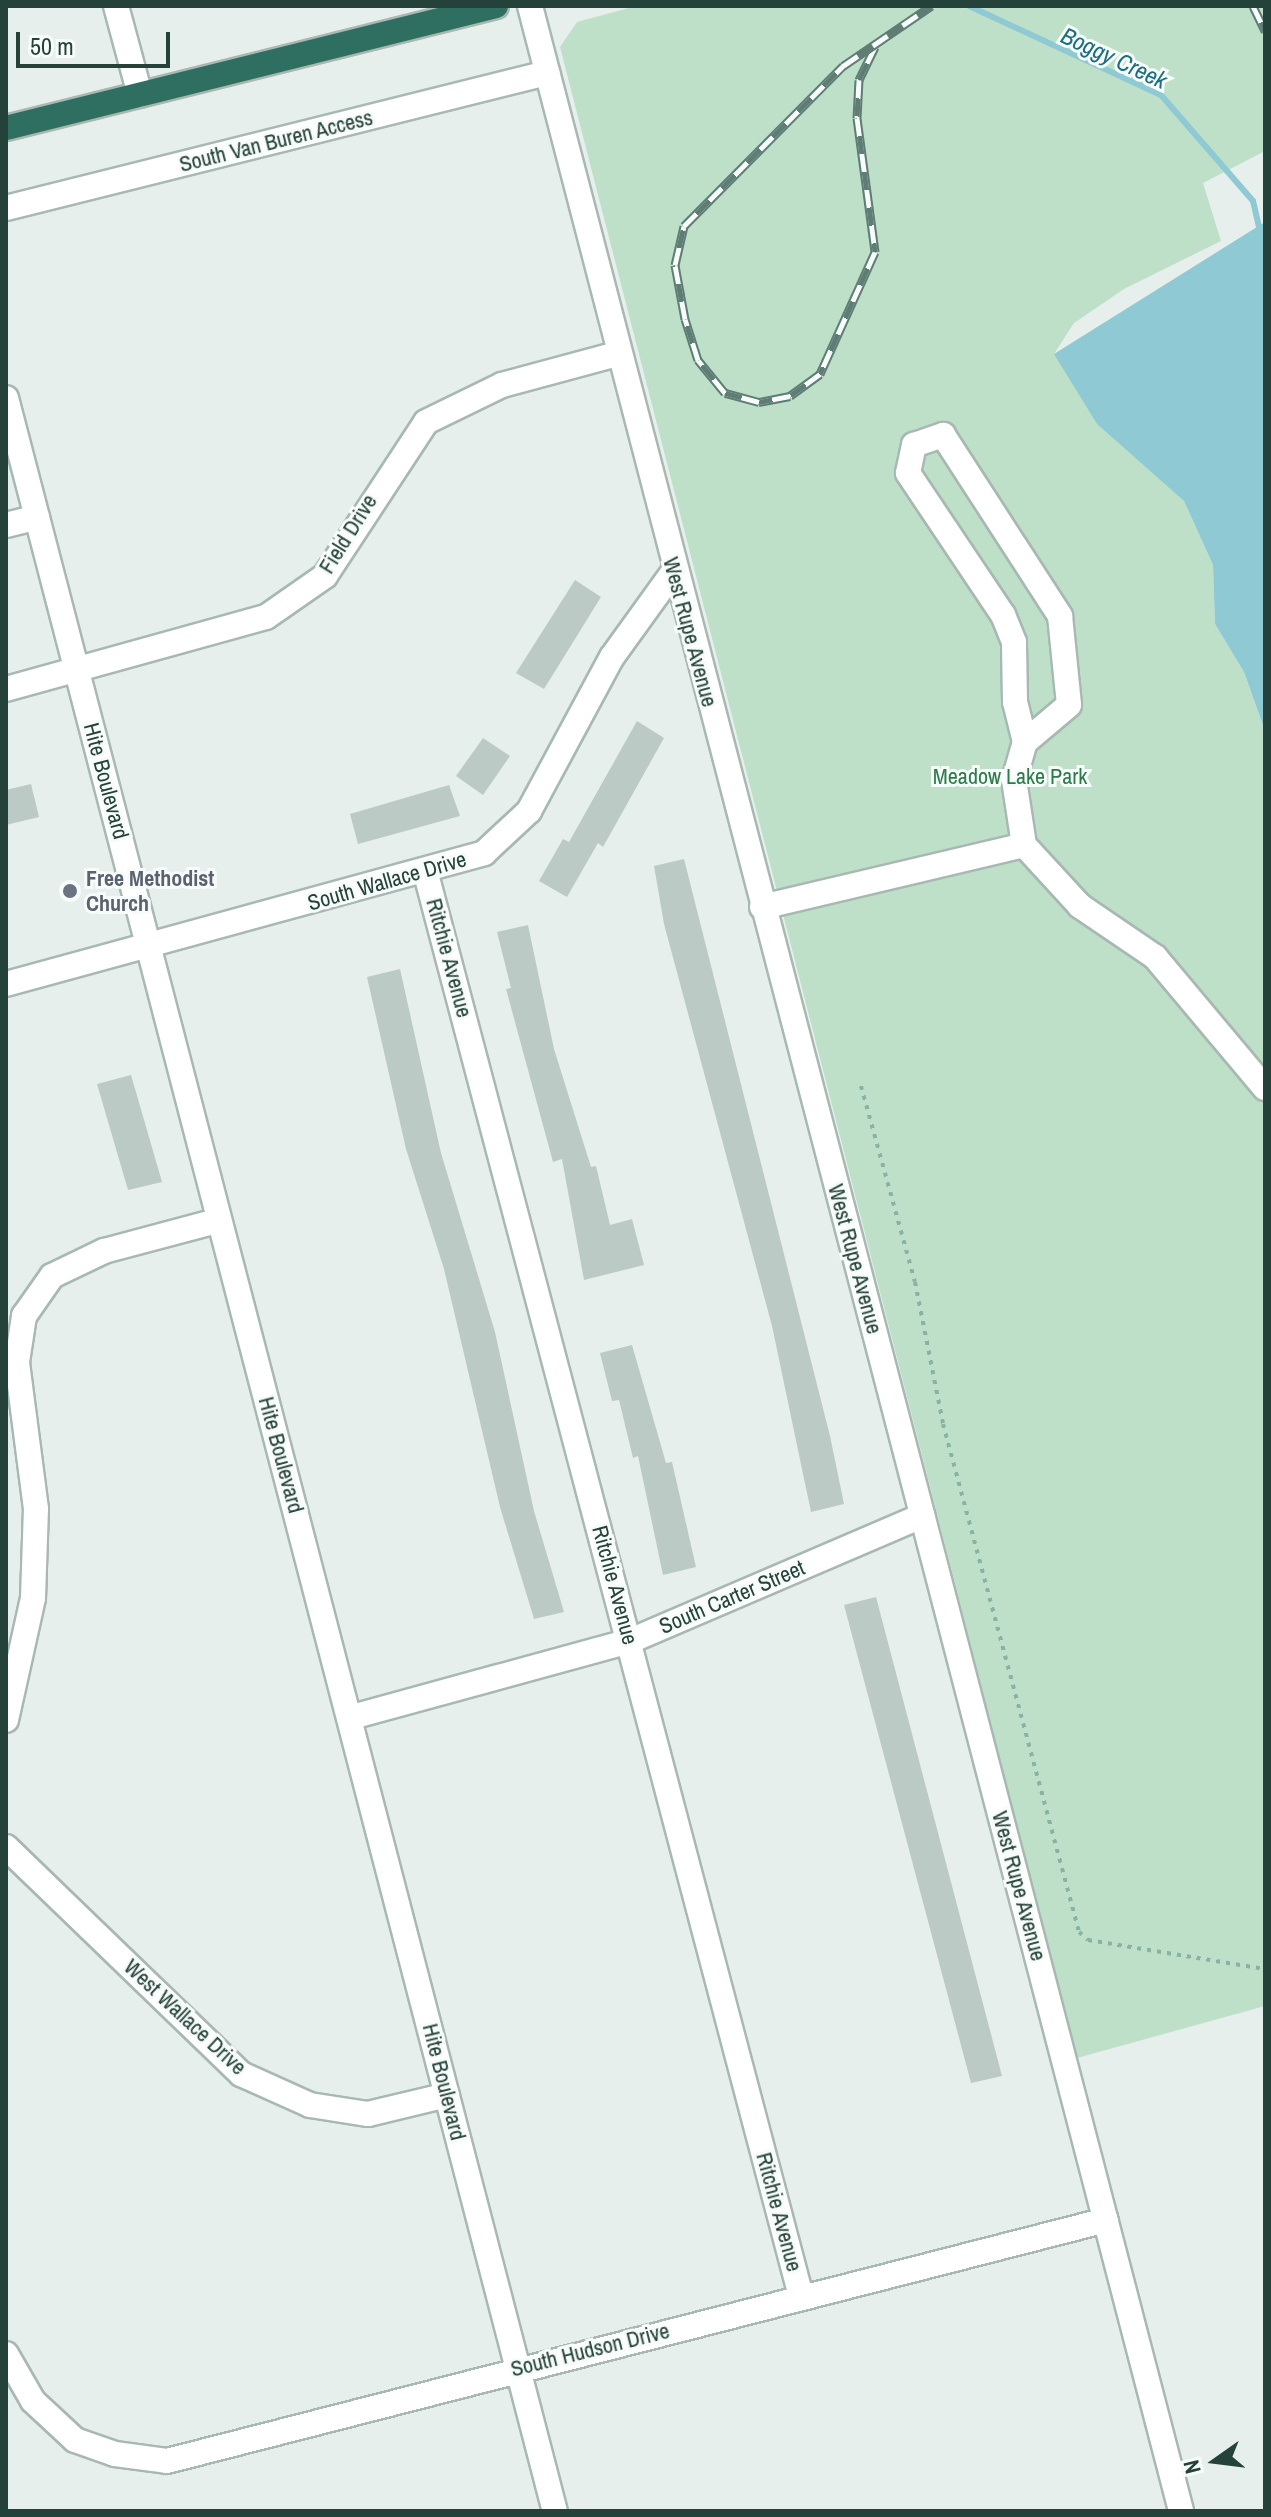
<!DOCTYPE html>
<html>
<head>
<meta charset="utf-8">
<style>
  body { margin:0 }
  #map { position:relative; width:1271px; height:2517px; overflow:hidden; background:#e6efeb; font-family:"Archivo Narrow",sans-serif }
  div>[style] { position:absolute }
  .green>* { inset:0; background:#bfe0c8 }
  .water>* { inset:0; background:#8ec9d4 }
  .stream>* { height:6px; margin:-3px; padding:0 3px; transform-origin:3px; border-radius:3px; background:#8ec9d4 }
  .building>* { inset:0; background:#bbcac4 }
  .path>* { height:4px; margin-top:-2px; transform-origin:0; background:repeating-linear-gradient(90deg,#86b3a5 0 4px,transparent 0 10px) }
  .roads { filter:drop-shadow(2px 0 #a8b8b2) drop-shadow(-2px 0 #a8b8b2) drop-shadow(0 2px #a8b8b2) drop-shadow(0 -2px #a8b8b2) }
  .minor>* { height:24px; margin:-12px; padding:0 12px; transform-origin:12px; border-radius:12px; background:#fff }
  .highway>* { height:24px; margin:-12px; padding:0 12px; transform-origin:12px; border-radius:12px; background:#2f6f62 }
  .rail>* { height:9px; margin-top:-4.5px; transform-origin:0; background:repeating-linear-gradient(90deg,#f7fbf9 0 18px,#5f7d75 0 36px); box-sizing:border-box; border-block:2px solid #5f7d75 }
  .dots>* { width:22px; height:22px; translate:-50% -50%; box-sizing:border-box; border:4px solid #f7fbf9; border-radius:50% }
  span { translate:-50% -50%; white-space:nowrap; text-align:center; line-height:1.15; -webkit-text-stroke:6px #f7fbf9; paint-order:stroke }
  .street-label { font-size:22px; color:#24423a }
  .park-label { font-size:22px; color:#2d7a4b }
  .worship-label { font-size:22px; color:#5b616d; font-weight:700 }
  .left { translate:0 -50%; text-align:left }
  .water-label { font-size:24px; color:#1c6f80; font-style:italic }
  .frame { position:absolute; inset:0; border:8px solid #24423a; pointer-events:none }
  .north { position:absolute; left:1175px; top:2421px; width:80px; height:80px; -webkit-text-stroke:6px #f7fbf9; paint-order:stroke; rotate:256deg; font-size:22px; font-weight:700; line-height:32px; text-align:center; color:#24423a }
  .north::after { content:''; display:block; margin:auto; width:28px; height:36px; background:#24423a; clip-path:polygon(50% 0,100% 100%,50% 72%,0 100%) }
  .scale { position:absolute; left:16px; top:32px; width:154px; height:36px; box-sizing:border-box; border:4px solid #24423a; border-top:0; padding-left:10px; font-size:24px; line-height:28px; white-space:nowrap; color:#24423a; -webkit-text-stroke:6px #f7fbf9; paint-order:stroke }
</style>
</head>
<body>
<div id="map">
  <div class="green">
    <div style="clip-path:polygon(636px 6px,1265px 6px,1265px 151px,1203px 183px,1221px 241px,1124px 289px,1074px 323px,1054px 354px,1132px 449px,1184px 501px,1213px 565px,1215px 624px,1244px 672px,1265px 731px,1265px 2006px,1077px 2058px,560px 47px,577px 22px)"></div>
  </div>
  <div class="water">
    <div style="clip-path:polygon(1265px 222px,1265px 731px,1244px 672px,1215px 624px,1213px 565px,1184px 501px,1097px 424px,1054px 354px)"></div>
  </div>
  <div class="stream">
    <div style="left:969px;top:6px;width:212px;rotate:24.9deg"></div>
    <div style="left:1161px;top:95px;width:140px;rotate:49deg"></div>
    <div style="left:1253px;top:201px;width:32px;rotate:77deg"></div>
  </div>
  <div class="building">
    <div style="clip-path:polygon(575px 580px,601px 597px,544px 689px,516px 673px)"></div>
    <div style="clip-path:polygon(637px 721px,664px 738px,603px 847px,598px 843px,567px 897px,539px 881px,563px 839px,569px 842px)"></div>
    <div style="clip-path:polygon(483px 738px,510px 756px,483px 795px,456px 776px)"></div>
    <div style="clip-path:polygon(31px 784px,39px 817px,6px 825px,6px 790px)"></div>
    <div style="clip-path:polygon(449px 785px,460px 816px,358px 844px,350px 814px)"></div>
    <div style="clip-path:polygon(684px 859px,830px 1436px,844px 1504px,811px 1512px,772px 1326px,664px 924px,654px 866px)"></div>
    <div style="clip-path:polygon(528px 925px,554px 1049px,591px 1167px,596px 1166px,610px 1225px,632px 1219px,644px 1265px,584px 1280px,562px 1159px,553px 1162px,506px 989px,511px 988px,497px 932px)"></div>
    <div style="clip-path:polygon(400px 969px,441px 1153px,495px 1332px,534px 1511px,564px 1612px,534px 1619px,500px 1507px,444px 1269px,406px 1149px,367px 977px)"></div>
    <div style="clip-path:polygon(131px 1075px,162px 1182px,128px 1190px,97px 1084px)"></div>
    <div style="clip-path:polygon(632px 1345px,666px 1463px,672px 1462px,696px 1567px,663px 1575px,638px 1456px,633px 1458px,619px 1400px,612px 1401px,600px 1353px)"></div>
    <div style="clip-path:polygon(876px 1597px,1002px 2076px,971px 2083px,844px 1605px)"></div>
  </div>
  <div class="path">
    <div style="left:861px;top:1086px;width:203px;rotate:74.6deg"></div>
    <div style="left:915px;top:1282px;width:145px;rotate:78.8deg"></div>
    <div style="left:943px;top:1424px;width:526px;rotate:75.01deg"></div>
    <div style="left:1079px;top:1932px;width:12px;rotate:42deg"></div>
    <div style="left:1088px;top:1940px;width:179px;rotate:9.3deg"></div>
  </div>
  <div class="roads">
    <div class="minor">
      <div style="left:116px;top:6px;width:92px;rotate:74.9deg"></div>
      <div style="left:530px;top:6px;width:2588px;rotate:75.43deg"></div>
      <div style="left:6px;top:208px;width:558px;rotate:-14.01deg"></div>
      <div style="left:6px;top:398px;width:2183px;rotate:75.44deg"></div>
      <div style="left:943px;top:435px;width:216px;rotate:57.1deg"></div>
      <div style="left:1060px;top:616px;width:89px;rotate:84.2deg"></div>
      <div style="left:1069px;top:705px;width:57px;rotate:139.9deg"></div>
      <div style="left:1025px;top:742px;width:41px;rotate:-104deg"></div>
      <div style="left:1015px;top:702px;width:60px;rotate:-91deg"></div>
      <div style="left:1014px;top:642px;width:29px;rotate:-112deg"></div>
      <div style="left:1003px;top:615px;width:171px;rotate:-123.8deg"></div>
      <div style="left:908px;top:473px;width:29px;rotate:-78deg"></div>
      <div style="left:914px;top:445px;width:31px;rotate:-19deg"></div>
      <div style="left:6px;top:525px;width:32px;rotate:-14deg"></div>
      <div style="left:6px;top:689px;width:270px;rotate:-15.5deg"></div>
      <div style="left:266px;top:617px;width:72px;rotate:-34.8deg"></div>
      <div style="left:325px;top:576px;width:184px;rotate:-56.7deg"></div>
      <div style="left:426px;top:422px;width:85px;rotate:-26deg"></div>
      <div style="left:502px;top:385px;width:119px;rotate:-15.1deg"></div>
      <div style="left:1024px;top:845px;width:66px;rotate:-98.7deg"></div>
      <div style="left:1014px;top:780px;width:40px;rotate:-74deg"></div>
      <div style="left:426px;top:874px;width:1471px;rotate:75.23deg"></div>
      <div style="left:762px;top:907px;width:269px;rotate:-13.3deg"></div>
      <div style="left:1024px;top:845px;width:83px;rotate:47.4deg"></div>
      <div style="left:1080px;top:906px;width:91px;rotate:34.2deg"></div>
      <div style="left:1155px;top:957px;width:171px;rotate:50deg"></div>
      <div style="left:6px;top:984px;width:496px;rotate:-15.3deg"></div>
      <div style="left:484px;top:853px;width:62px;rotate:-43deg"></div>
      <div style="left:529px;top:811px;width:175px;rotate:-61.7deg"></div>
      <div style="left:612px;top:657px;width:106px;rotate:-54.2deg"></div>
      <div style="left:352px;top:1717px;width:288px;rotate:-15.3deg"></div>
      <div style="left:630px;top:1641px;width:318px;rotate:-23.2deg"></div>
      <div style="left:6px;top:1720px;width:125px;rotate:-77.5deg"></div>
      <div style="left:33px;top:1598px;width:89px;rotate:-88.1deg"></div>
      <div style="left:36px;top:1509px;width:148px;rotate:-97.4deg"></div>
      <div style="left:17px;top:1362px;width:47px;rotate:-81.3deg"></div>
      <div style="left:24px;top:1316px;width:49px;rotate:-55deg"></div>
      <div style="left:52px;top:1276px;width:58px;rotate:-25.7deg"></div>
      <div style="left:104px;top:1251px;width:117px;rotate:-14.9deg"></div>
      <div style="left:6px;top:1847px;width:327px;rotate:44deg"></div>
      <div style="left:241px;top:2074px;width:76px;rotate:24.2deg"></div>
      <div style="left:310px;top:2105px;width:59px;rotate:8.8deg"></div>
      <div style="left:368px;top:2114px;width:81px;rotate:-13.5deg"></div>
      <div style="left:6px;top:2354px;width:54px;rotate:60.1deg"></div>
      <div style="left:33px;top:2401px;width:57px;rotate:42.9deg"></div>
      <div style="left:75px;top:2440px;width:42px;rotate:19.3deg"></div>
      <div style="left:115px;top:2454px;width:52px;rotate:7.7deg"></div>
      <div style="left:167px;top:2461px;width:969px;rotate:-14.39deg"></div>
    </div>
    <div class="highway">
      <div style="left:6px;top:128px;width:505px;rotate:-13.98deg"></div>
    </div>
  </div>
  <div class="rail">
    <div style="left:1253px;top:6px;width:28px;rotate:64deg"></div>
    <div style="left:875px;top:47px;width:37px;rotate:116deg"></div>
    <div style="left:859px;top:80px;width:38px;rotate:93deg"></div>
    <div style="left:857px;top:118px;width:135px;rotate:82.3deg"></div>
    <div style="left:875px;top:252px;width:134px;rotate:114.3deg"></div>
    <div style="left:820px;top:374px;width:37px;rotate:144deg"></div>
    <div style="left:790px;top:396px;width:32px;rotate:169deg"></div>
    <div style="left:759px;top:402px;width:35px;rotate:-165deg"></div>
    <div style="left:725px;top:393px;width:43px;rotate:-129.3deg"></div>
    <div style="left:698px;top:360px;width:43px;rotate:-107.6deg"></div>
    <div style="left:685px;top:319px;width:55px;rotate:-100.5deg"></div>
    <div style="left:675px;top:265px;width:40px;rotate:-77deg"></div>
    <div style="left:684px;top:226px;width:226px;rotate:-45.2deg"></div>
    <div style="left:843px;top:66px;width:107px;rotate:-34.3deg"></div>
  </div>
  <div class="dots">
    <div style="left:70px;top:891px;background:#6b7280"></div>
  </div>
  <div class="street-label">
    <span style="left:276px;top:141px;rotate:-14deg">South Van Buren Access</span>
    <span style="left:348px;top:534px;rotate:-58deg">Field Drive</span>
    <span style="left:690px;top:632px;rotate:75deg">West Rupe Avenue</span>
    <span style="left:106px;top:781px;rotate:75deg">Hite Boulevard</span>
    <span style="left:387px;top:881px;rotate:-16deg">South Wallace Drive</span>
    <span style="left:449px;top:958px;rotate:75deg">Ritchie Avenue</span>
    <span style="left:855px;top:1259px;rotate:75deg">West Rupe Avenue</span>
    <span style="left:281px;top:1455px;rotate:75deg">Hite Boulevard</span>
    <span style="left:615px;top:1585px;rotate:75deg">Ritchie Avenue</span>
    <span style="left:732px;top:1597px;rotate:-23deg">South Carter Street</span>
    <span style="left:1019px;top:1886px;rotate:75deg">West Rupe Avenue</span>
    <span style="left:185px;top:2017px;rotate:43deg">West Wallace Drive</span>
    <span style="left:444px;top:2082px;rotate:76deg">Hite Boulevard</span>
    <span style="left:779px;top:2212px;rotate:75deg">Ritchie Avenue</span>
    <span style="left:590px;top:2350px;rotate:-14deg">South Hudson Drive</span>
  </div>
  <div class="park-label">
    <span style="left:1010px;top:777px">Meadow Lake Park</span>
  </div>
  <div class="worship-label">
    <span class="left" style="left:86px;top:891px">Free Methodist<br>Church</span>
  </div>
  <div class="water-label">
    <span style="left:1114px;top:58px;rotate:25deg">Boggy Creek</span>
  </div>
  <div class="frame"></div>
  <div class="north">N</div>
  <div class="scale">50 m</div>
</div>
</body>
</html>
